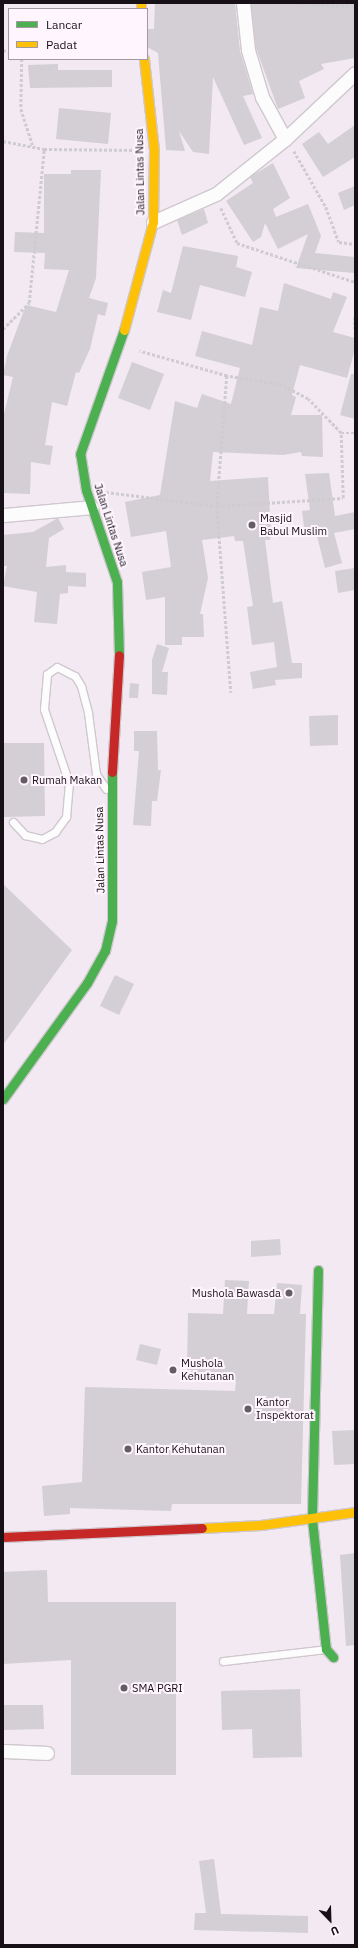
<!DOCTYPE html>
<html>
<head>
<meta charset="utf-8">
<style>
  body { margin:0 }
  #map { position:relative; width:358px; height:1948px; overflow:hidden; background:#f2e9f2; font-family:"IBM Plex Sans",sans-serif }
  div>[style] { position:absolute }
  .building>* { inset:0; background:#d4ced5 }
  .path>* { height:2.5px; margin-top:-1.25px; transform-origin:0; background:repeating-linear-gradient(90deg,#cfcccf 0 3px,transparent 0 5px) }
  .roads { filter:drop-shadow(1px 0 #cfc8ce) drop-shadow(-1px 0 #cfc8ce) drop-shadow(0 1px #cfc8ce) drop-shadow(0 -1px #cfc8ce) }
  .lane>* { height:7px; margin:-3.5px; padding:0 3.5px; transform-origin:3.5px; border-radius:3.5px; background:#fdfcfd }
  .street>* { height:13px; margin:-6.5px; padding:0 6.5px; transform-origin:6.5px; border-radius:6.5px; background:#fdfcfd }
  .fast>* { height:9px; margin:-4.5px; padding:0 4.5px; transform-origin:4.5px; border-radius:4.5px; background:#4caf50 }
  .slow>* { height:9px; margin:-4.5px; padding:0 4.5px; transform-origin:4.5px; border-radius:4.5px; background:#ffc107 }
  .jam>* { height:9px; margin:-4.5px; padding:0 4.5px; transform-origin:4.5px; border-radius:4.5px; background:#c62828 }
  .dots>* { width:11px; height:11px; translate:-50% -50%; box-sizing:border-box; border:2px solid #fff5fe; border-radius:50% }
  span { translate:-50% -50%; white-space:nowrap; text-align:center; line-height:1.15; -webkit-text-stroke:4px #fff5fe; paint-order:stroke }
  .street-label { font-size:11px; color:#171117 }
  .poi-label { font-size:11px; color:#171117 }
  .left { translate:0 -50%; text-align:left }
  .right { translate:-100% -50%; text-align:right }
  .frame { position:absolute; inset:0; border:4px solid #171117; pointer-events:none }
  .legend { position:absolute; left:8px; top:8px; width:140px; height:52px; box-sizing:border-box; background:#fff5fe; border:1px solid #a29aa2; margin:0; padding:5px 7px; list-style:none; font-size:12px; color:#171117 }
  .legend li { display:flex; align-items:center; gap:8px; height:20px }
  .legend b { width:20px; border:1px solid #a29aa2 }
  .north { position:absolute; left:310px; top:1900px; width:40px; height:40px; -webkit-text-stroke:3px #fff5fe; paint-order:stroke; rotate:157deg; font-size:11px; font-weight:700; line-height:16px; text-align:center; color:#171117 }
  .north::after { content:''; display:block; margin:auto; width:14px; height:18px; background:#171117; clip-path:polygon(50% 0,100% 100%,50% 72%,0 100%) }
</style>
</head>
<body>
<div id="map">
  <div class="building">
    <div style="clip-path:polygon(155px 3px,235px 3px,240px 51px,253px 94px,243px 96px,262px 138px,244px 145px,213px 77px,209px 154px,193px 152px,179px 131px,185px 151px,166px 150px,158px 53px,147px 47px,148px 29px,154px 29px)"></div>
    <div style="clip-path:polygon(251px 3px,355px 3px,355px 58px,321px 64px,324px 69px,299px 81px,305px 98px,278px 109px,256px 48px)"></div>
    <div style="clip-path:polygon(58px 64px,58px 70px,112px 70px,112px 87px,30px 88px,28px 65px)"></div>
    <div style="clip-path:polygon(59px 108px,111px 113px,108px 144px,56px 139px)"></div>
    <div style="clip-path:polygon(355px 125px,355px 157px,323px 177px,302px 144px,319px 132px,328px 144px)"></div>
    <div style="clip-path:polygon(273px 163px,290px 198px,273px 209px,276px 217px,308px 204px,321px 236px,315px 253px,355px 257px,354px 273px,296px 268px,308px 234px,278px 249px,265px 223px,261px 237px,253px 242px,226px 201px,253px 183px,250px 177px)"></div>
    <div style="clip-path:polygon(71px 170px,101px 170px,96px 278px,89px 298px,108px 303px,105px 316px,98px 314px,90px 349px,79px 373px,76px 372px,67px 406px,52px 402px,45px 445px,53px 446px,50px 465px,31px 462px,30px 494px,3px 493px,3px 418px,13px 377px,3px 375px,7px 356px,26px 305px,56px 312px,69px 270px,44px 269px,45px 253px,14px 252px,15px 232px,44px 233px,44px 174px,71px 174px)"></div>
    <div style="clip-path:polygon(355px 186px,355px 205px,344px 210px,338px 193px)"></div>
    <div style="clip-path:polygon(204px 209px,208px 223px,182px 235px,177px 220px)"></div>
    <div style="clip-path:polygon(183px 246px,238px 256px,236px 267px,252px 272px,245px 297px,200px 285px,191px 320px,157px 312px,163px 290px,171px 293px)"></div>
    <div style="clip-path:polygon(284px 283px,331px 299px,333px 292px,347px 297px,333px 332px,355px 338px,355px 349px,347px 378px,300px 365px,292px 395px,296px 397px,291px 415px,322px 415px,323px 457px,302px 456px,301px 452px,283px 455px,213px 452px,210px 481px,268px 477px,271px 535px,270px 540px,265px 540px,273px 603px,282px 601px,292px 663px,302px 663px,302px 678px,275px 680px,276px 685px,253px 689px,250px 672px,277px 667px,274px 642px,252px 645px,247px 607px,253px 606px,243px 541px,235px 541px,234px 536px,202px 540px,208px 578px,200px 614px,203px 614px,204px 637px,182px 637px,182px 645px,165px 645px,165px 597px,146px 600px,142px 572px,171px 567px,166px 531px,131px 537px,125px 502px,160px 495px,175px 401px,197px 408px,202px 394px,231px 404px,240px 368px,195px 356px,202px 331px,252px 345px,260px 307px,278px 311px)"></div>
    <div style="clip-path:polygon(132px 362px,164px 374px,150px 410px,118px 398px)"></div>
    <div style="clip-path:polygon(351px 374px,355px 374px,355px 419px,340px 415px)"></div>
    <div style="clip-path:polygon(329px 473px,335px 516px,355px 512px,355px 529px,334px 533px,342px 563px,325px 568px,316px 532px,305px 534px,302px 511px,310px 510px,305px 474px)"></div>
    <div style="clip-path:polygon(58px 518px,64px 529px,49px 538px,46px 567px,66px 565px,66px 572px,86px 573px,86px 587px,68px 586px,68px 593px,60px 594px,57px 624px,34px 622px,37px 592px,3px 586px,7px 566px,3px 566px,3px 535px,33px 532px)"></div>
    <div style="clip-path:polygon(355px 568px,355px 590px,338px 593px,335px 571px)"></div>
    <div style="clip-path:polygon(157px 644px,169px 648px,162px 672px,168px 672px,167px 695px,152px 694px,152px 660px)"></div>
    <div style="clip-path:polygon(130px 683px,139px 684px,138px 698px,129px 698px)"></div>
    <div style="clip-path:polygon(338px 715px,338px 745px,310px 746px,309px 716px)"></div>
    <div style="clip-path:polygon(134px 731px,157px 731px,158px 770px,161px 770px,157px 801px,152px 801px,151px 826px,133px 825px,139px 751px,134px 751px)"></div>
    <div style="clip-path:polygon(3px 743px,44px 743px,45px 816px,3px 817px)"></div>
    <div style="clip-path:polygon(3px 884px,72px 950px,3px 1045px)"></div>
    <div style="clip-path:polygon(115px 975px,134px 984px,119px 1015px,100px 1006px)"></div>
    <div style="clip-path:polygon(280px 1239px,281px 1255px,251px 1257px,251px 1241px)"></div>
    <div style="clip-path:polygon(225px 1280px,249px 1281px,247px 1314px,274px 1314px,277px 1283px,302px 1285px,300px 1314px,306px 1314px,301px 1504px,172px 1504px,171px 1511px,70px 1508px,70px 1514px,44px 1516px,42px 1486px,82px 1482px,85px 1387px,235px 1391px,236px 1382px,187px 1371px,188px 1313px,223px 1314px)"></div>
    <div style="clip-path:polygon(140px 1344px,161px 1349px,157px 1365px,136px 1360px)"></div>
    <div style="clip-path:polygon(355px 1430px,355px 1464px,334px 1465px,332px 1431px)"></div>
    <div style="clip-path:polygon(355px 1553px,355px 1645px,346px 1646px,340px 1555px)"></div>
    <div style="clip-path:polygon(47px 1570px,48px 1602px,176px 1602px,176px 1775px,71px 1775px,71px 1660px,3px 1664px,3px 1572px)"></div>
    <div style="clip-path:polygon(300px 1689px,302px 1757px,253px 1758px,252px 1729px,222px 1730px,221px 1691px)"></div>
    <div style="clip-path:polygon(3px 1705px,43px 1705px,44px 1729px,3px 1730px)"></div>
    <div style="clip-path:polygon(214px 1859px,221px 1914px,308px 1916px,308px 1933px,194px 1930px,195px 1913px,206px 1913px,199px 1861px)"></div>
  </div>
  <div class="path">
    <div style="left:296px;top:3px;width:59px;rotate:2.9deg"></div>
    <div style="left:3px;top:50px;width:6px;rotate:18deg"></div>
    <div style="left:22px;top:59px;width:50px;rotate:91.1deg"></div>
    <div style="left:21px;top:109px;width:40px;rotate:72deg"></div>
    <div style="left:3px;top:141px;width:42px;rotate:11deg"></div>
    <div style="left:44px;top:149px;width:92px;rotate:0.6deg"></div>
    <div style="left:294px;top:151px;width:64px;rotate:60.3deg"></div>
    <div style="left:326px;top:207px;width:37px;rotate:70deg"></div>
    <div style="left:339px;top:242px;width:16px;rotate:7deg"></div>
    <div style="left:221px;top:208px;width:38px;rotate:65deg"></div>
    <div style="left:237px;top:243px;width:124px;rotate:18.3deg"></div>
    <div style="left:355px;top:317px;width:12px;rotate:90deg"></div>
    <div style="left:3px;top:329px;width:37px;rotate:-45deg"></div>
    <div style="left:29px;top:303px;width:155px;rotate:-84.4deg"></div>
    <div style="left:227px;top:376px;width:130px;rotate:94.4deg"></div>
    <div style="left:217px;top:506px;width:187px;rotate:85.7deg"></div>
    <div style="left:341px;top:433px;width:14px"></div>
    <div style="left:106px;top:492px;width:112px;rotate:7.2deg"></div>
    <div style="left:217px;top:506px;width:126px;rotate:-3.6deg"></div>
    <div style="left:343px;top:498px;width:65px;rotate:-91.8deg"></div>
    <div style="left:341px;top:433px;width:47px;rotate:-134.1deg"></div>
    <div style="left:308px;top:399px;width:30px;rotate:-152deg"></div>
    <div style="left:282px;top:385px;width:56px;rotate:-170.7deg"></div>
    <div style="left:227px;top:376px;width:91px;rotate:-164.1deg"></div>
  </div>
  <div class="roads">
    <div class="lane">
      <div style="left:13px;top:822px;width:18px;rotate:47deg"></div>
      <div style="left:25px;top:835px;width:17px;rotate:13deg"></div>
      <div style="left:42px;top:839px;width:15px;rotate:-28deg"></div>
      <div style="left:55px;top:832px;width:19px;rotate:-54deg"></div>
      <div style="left:66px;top:817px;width:34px;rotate:-85deg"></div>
      <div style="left:69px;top:783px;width:78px;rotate:-108.7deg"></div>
      <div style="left:44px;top:709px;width:35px;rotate:-85deg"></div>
      <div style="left:47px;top:674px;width:12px;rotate:-35deg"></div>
      <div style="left:57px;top:667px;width:20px;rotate:27deg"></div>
      <div style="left:75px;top:676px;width:12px;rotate:59deg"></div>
      <div style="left:81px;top:686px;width:28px;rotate:75deg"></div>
      <div style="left:88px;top:713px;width:62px;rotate:82.5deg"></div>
      <div style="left:96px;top:774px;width:18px;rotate:56deg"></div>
      <div style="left:223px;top:1661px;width:104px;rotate:-6.6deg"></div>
    </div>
    <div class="street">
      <div style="left:243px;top:3px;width:47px;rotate:83.9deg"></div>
      <div style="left:248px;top:50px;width:49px;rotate:73.4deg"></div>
      <div style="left:262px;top:97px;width:48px;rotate:61.3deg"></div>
      <div style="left:153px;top:222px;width:69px;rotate:-24deg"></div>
      <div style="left:216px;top:194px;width:88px;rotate:-38.6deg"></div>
      <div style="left:285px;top:139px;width:96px;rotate:-43.3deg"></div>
      <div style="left:3px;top:515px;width:89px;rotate:-5.1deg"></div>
      <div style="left:3px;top:1751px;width:44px;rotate:2.6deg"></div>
    </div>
    <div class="fast">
      <div style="left:119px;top:655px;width:73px;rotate:-91.6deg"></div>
      <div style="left:117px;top:582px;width:97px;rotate:-108.6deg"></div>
      <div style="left:86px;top:490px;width:36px;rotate:-99deg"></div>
      <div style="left:80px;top:454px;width:132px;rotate:-70.5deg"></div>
      <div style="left:3px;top:1099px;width:143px;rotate:-54.1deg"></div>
      <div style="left:87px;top:983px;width:37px;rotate:-61deg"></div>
      <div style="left:105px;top:951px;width:31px;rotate:-77deg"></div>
      <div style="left:112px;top:921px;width:149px;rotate:-90deg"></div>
      <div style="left:318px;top:1270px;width:249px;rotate:91.4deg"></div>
      <div style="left:312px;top:1519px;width:131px;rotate:83.9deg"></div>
      <div style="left:326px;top:1649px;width:11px;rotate:49deg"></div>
    </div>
    <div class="slow">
      <div style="left:141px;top:3px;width:6px;rotate:90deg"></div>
      <div style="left:124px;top:330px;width:112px;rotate:-75deg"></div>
      <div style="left:153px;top:222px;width:72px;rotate:-89.2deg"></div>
      <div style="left:154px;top:150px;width:92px;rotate:-96.3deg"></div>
      <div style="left:202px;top:1528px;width:59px;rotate:-2.9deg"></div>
      <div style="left:261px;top:1525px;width:95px;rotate:-7.9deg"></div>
    </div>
    <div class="jam">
      <div style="left:112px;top:772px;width:117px;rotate:-86.6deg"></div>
      <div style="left:3px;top:1537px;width:199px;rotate:-2.6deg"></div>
    </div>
  </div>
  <div class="dots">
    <div style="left:252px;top:525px;background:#645d64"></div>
    <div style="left:24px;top:780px;background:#645d64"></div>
    <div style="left:289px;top:1293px;background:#645d64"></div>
    <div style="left:173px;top:1370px;background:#645d64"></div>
    <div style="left:248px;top:1409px;background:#645d64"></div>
    <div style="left:128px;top:1449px;background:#645d64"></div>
    <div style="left:124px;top:1688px;background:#645d64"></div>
  </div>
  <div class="street-label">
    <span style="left:140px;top:172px;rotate:-91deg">Jalan Lintas Nusa</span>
    <span style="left:111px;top:525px;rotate:72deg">Jalan Lintas Nusa</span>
    <span style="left:100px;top:850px;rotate:-91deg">Jalan Lintas Nusa</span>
  </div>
  <div class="poi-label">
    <span class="left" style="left:260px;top:525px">Masjid<br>Babul Muslim</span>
    <span class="left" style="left:32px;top:780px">Rumah Makan</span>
    <span class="right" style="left:281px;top:1293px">Mushola Bawasda</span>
    <span class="left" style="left:181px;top:1370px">Mushola<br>Kehutanan</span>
    <span class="left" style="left:256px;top:1409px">Kantor<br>Inspektorat</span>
    <span class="left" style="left:136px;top:1449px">Kantor Kehutanan</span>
    <span class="left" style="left:132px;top:1688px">SMA PGRI</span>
  </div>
  <div class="frame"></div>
  <ul class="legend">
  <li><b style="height:5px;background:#4caf50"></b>Lancar</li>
  <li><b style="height:5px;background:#ffc107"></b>Padat</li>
  </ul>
  <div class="north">U</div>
</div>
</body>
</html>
